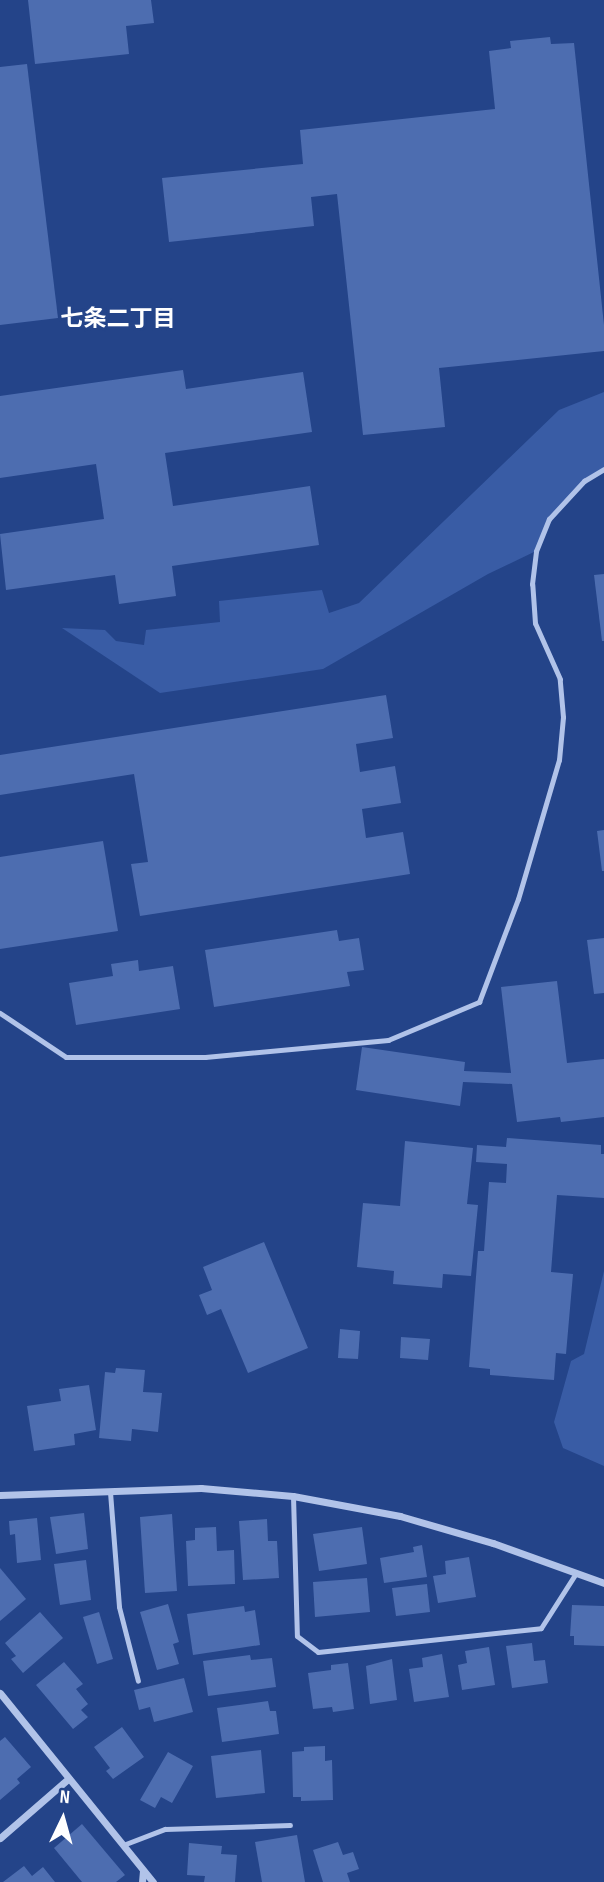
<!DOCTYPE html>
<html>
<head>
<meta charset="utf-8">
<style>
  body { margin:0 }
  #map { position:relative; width:604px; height:1882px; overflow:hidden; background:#244489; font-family:"Sofia Sans Condensed","Noto Sans JP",sans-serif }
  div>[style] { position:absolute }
  .green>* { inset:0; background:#395ca5 }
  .building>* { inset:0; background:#4d6db0 }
  .service>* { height:5px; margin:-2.5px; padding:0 2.5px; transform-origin:2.5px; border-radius:2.5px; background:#b1c3e9 }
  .minor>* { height:7px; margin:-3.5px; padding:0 3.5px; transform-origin:3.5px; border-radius:3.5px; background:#b1c3e9 }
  span { translate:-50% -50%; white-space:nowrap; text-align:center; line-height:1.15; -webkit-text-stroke:6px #244489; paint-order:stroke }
  .neighbourhood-label { font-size:23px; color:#fff; font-weight:700 }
  .north { position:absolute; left:28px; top:1784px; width:70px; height:70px; -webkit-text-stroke:5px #244489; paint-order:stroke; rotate:5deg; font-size:19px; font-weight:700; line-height:28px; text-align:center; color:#fff }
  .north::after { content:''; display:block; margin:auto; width:24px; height:32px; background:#fff; clip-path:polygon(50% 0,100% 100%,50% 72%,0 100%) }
</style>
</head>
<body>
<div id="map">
  <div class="green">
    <div style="clip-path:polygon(604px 392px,604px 469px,584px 481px,549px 519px,536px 551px,488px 574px,323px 669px,160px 693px,62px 628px,105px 630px,116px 641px,144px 645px,146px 630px,220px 622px,219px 601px,322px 590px,329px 613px,359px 603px,559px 410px)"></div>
    <div style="clip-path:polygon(604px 1271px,604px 1466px,563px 1448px,554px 1422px,571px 1361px,584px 1354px)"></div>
  </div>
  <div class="building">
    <div style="clip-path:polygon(28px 0,151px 0,154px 23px,126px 26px,129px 54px,35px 64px)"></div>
    <div style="clip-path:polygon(550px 37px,551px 44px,574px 43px,604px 325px,604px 351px,439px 368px,445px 427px,363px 435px,337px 194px,311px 197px,314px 226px,169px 242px,162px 178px,303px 164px,300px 130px,495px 109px,489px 51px,511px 48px,510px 41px)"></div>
    <div style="clip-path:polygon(27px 64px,58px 318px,0 325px,0 67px)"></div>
    <div style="clip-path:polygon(183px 370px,186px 389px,303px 372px,312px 432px,165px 453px,173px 506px,310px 486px,319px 545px,172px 566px,176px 596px,119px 604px,115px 575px,6px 590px,0 534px,104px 519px,96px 464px,0 478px,0 396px)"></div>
    <div style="clip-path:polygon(604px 574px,604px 641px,602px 641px,594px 575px)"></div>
    <div style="clip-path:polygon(386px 695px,393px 738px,356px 744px,360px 772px,395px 766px,401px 803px,362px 809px,366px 838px,403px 832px,410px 874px,140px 916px,131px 864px,148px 862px,134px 774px,0 795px,0 755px)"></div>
    <div style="clip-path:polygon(604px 830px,604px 871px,602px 871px,597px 831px)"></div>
    <div style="clip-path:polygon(103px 841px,118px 931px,0 949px,0 857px)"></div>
    <div style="clip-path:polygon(337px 930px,339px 941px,359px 938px,364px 970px,347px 972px,350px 986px,214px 1007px,205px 950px)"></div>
    <div style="clip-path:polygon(604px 938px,604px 993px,594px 994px,587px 940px)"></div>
    <div style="clip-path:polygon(138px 960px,139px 971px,173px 966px,180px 1009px,76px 1025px,69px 983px,113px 976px,111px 964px)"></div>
    <div style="clip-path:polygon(557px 981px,567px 1063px,604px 1059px,604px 1117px,561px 1122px,560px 1117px,517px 1122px,512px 1084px,463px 1082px,460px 1106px,356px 1090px,362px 1047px,465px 1062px,464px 1071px,511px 1073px,501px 987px)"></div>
    <div style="clip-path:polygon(507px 1138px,601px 1145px,601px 1154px,604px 1154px,604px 1198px,557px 1195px,551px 1272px,573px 1274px,566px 1354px,556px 1353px,554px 1380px,490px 1375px,490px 1369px,469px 1367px,478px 1251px,484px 1251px,489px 1182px,506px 1183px,507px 1164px,476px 1162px,477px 1145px,506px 1147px)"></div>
    <div style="clip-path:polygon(405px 1141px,473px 1148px,467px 1204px,478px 1205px,471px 1276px,443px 1274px,442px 1288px,393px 1284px,394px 1271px,357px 1267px,363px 1203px,400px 1206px)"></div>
    <div style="clip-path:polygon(264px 1242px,308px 1348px,248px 1373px,221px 1309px,207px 1315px,199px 1295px,212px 1290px,203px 1267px)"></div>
    <div style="clip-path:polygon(340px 1329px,360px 1331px,358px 1359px,338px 1358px)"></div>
    <div style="clip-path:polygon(401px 1337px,430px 1339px,428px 1360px,400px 1358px)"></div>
    <div style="clip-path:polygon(116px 1368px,145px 1370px,143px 1392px,162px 1393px,158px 1432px,132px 1429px,131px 1441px,99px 1438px,105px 1372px,115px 1373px)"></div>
    <div style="clip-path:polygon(89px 1385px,96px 1430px,74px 1434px,75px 1445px,34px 1451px,27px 1406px,61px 1401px,59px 1389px)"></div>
    <div style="clip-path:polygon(84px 1513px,88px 1549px,56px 1554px,50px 1517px)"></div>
    <div style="clip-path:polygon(172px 1514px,177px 1591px,145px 1593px,140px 1517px)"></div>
    <div style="clip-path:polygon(37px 1518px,41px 1560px,17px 1563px,15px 1534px,10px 1535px,9px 1521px)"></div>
    <div style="clip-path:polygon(267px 1519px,268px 1541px,277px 1541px,279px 1578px,243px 1580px,239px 1521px)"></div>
    <div style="clip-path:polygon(216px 1527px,217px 1551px,234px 1550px,235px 1584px,188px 1586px,186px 1541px,195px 1540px,195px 1528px)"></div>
    <div style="clip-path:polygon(362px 1527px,367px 1564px,319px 1571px,313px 1534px)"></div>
    <div style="clip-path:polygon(422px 1545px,427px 1577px,384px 1583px,380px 1558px,414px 1552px,413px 1547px)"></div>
    <div style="clip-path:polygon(469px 1557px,476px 1597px,438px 1603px,433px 1576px,446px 1574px,445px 1561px)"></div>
    <div style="clip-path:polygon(86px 1560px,91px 1600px,60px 1605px,54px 1564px)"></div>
    <div style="clip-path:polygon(0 1568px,26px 1599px,0 1621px)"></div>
    <div style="clip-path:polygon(367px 1578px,370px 1612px,315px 1617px,313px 1582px)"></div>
    <div style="clip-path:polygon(427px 1584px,430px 1612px,396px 1616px,392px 1588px)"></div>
    <div style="clip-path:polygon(168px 1604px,179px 1642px,173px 1644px,179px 1664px,157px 1670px,140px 1612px)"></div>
    <div style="clip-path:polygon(572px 1605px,604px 1606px,604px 1646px,574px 1645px,574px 1636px,570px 1636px)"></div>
    <div style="clip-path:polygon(244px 1606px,245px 1612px,255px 1610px,260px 1645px,193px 1655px,187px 1614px)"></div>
    <div style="clip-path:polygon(40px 1612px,63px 1638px,23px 1673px,11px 1659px,16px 1656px,5px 1643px)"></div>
    <div style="clip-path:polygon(99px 1612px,113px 1659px,97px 1664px,83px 1617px)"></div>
    <div style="clip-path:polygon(532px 1643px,534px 1661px,545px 1660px,548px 1683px,512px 1688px,506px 1646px)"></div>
    <div style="clip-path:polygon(489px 1647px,495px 1685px,462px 1690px,458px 1665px,467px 1663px,465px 1651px)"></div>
    <div style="clip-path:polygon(442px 1654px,449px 1697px,414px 1702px,409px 1669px,423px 1667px,422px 1658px)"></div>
    <div style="clip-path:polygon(250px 1655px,251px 1660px,272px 1658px,276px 1687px,208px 1696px,203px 1661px)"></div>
    <div style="clip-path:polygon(392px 1659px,397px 1700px,370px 1704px,366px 1666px)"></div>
    <div style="clip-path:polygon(64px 1662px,83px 1684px,76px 1689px,88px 1704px,81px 1710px,88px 1717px,73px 1729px,36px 1685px)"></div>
    <div style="clip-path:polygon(348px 1663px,354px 1709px,333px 1712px,332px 1707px,313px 1709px,308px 1673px,331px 1670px,331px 1665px)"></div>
    <div style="clip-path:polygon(184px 1678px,193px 1712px,154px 1722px,150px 1707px,139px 1710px,134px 1690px)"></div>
    <div style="clip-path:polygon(268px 1701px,270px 1711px,276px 1711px,279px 1734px,222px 1742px,217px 1708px)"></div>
    <div style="clip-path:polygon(122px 1727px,144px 1757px,113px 1779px,106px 1771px,110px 1768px,94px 1747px)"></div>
    <div style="clip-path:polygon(5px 1737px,31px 1767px,17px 1779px,20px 1783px,0 1800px,0 1741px)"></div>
    <div style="clip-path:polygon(325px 1746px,325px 1761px,332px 1760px,333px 1800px,301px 1801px,301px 1797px,293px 1797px,292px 1752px,304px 1751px,304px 1747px)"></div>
    <div style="clip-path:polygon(261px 1750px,265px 1793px,216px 1798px,211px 1756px)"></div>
    <div style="clip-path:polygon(168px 1752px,193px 1766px,172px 1803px,161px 1797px,155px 1808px,140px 1800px)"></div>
    <div style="clip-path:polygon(82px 1824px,125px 1875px,116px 1882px,82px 1882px,54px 1848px)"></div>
    <div style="clip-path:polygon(297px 1835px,305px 1882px,262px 1882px,255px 1842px)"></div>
    <div style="clip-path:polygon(338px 1842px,343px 1855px,353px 1852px,359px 1869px,347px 1873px,350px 1882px,323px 1882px,313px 1850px)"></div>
    <div style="clip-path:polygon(189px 1843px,222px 1846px,221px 1854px,237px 1855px,235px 1882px,204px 1882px,205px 1876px,187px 1875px)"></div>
    <div style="clip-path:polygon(24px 1866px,32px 1876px,43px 1867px,55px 1882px,3px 1882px)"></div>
  </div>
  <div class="service">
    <div style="left:0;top:1013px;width:79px;rotate:33.7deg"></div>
    <div style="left:66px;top:1057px;width:139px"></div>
    <div style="left:205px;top:1057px;width:184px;rotate:-5.3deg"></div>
    <div style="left:388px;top:1040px;width:99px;rotate:-22.7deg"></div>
    <div style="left:479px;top:1002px;width:110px;rotate:-69.3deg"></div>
    <div style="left:518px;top:899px;width:145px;rotate:-73.6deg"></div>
    <div style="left:559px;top:760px;width:43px;rotate:-84.7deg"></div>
    <div style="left:563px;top:717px;width:38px;rotate:-95deg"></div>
    <div style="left:560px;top:679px;width:61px;rotate:-114.1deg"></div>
    <div style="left:535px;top:623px;width:39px;rotate:-94deg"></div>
    <div style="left:532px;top:584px;width:33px;rotate:-83deg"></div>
    <div style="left:536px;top:551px;width:35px;rotate:-68deg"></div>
    <div style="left:549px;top:519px;width:52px;rotate:-47.4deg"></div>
    <div style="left:584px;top:481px;width:23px;rotate:-31deg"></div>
    <div style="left:110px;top:1492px;width:115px;rotate:85.5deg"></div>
    <div style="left:119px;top:1607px;width:76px;rotate:75.6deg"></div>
    <div style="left:293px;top:1496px;width:140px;rotate:88.4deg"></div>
    <div style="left:297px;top:1636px;width:26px;rotate:37deg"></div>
    <div style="left:318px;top:1652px;width:224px;rotate:-6.1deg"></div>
    <div style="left:541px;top:1628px;width:65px;rotate:-57.5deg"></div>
    <div style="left:123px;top:1845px;width:45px;rotate:-20.9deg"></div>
    <div style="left:165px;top:1829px;width:125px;rotate:-1.8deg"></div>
  </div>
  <div class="minor">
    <div style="left:0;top:1495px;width:201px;rotate:-2deg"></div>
    <div style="left:201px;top:1488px;width:92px;rotate:5deg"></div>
    <div style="left:293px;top:1496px;width:109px;rotate:10.6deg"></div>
    <div style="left:400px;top:1516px;width:97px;rotate:16.2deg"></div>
    <div style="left:493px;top:1543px;width:118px;rotate:19.8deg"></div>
    <div style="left:0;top:1693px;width:243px;rotate:51deg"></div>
    <div style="left:0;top:1838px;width:91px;rotate:-41deg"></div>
    <div style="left:142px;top:1882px;width:11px;rotate:-85deg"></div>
  </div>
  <div class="neighbourhood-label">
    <span style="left:118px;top:319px">七条二丁目</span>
  </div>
  <div class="north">N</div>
</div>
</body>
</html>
